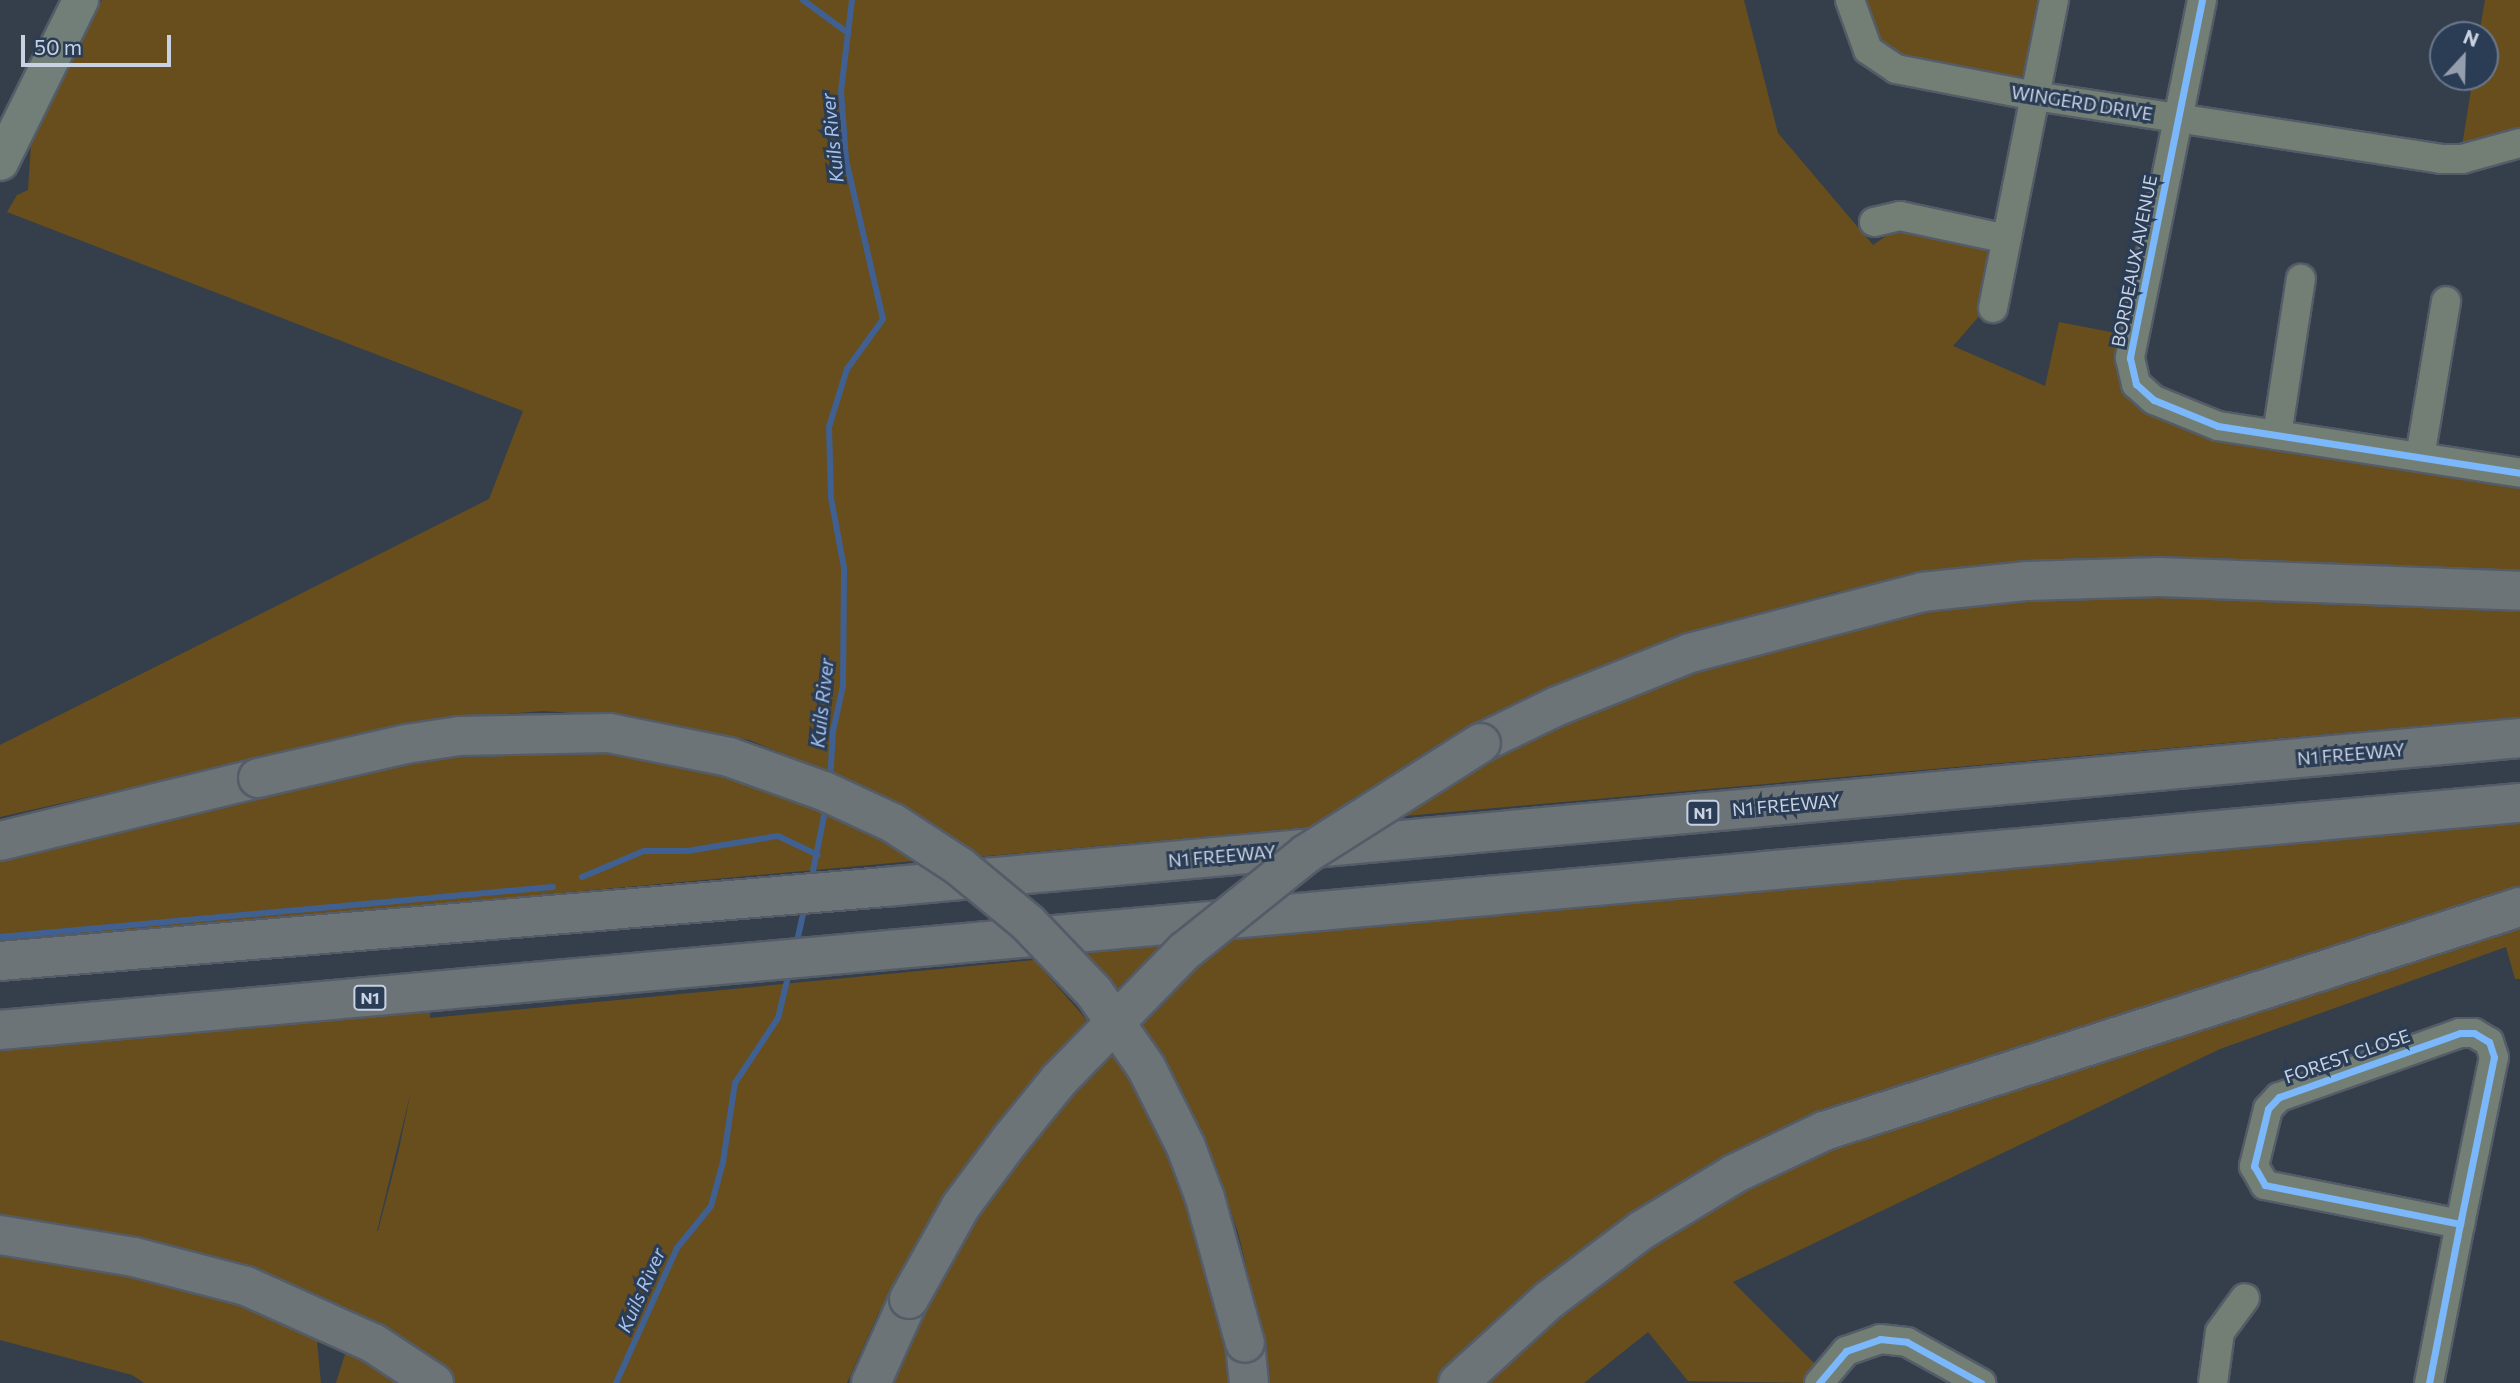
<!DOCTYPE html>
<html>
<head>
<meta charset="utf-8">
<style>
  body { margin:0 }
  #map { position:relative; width:2520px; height:1383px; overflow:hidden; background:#353e4b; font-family:Commissioner,sans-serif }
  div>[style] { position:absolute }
  .green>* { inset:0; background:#684e1c }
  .stream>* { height:6px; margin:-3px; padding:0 3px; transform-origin:3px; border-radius:3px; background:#3f6091 }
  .roads { filter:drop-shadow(2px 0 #545c68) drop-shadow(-2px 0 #545c68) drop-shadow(0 2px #545c68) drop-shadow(0 -2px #545c68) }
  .minor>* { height:28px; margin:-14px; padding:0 14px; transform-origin:14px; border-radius:14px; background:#737f74 }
  .major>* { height:35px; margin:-17.5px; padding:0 17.5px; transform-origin:17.5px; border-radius:17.5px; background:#727f78 }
  .highway>* { height:38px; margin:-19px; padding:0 19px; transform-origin:19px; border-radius:19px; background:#6c7477 }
  .bridges { filter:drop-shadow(2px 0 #545c68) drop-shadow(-2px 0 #545c68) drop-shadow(0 2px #545c68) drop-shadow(0 -2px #545c68) }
  .highway-bridge>* { height:38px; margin:-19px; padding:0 19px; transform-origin:19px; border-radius:19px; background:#6c7477 }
  .cycleway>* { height:7px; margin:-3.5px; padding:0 3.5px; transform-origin:3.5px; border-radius:3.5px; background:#7ab7fb }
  span { translate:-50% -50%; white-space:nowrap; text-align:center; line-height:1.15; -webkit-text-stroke:6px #2b3c55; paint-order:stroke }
  .shield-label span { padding:2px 5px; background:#2b3c55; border:2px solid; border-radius:5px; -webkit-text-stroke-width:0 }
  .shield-label { font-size:16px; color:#c8d2e2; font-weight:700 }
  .street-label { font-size:18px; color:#c8d2e2 }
  .water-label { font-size:19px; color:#a4c2f1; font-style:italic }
  .north { position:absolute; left:2429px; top:21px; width:70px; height:70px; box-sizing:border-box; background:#2b3c55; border:2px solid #6a788d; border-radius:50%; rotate:22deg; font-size:19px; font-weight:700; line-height:28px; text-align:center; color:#c8d2e2 }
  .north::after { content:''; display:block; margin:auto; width:24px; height:32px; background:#959ead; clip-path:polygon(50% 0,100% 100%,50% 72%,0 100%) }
  .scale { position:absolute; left:21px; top:35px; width:150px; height:32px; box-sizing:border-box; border:4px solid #c8d2e2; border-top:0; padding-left:9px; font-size:21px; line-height:24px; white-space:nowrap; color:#c8d2e2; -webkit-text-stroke:5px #2b3c55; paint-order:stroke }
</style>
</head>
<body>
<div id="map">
  <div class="green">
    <div style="clip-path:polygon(102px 0,1744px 0,1778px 133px,1873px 245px,1901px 226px,1988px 250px,1982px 313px,1953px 346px,2045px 386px,2059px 322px,2126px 335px,2128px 392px,2520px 481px,2520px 571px,2145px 557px,2044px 561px,1836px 592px,1701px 630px,1573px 678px,1497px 713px,1430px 750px,1310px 827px,976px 857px,865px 787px,749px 740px,638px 717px,543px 711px,430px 720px,0 817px,0 745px,489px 499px,523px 411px,7px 212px,17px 195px,28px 190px,31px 144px)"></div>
    <div style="clip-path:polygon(1864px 0,2044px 0,2025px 74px,2016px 79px,1899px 56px,1875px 37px)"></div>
    <div style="clip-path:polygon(2485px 0,2520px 0,2520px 130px,2462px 146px,2473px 77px,2485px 77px,2485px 35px,2479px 35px)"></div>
    <div style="clip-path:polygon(2156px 589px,2520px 604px,2520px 717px,1382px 818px,1515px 741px,1662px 679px,1833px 627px,1962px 603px)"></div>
    <div style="clip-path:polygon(615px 748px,675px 757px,829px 806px,925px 860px,0 944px,0 854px,438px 754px)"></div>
    <div style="clip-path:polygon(2520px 822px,2520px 900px,1838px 1116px,1445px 1383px,1264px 1383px,1260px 1326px,1239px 1236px,1217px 1169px,1172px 1075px,1135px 1018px,1220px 939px)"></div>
    <div style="clip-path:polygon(2520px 921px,2520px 979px,2515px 979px,2506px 947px,2220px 1049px,1733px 1282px,1822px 1371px,1816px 1383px,1688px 1381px,1648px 1332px,1584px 1383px,1476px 1383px,1599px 1275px,1809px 1152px)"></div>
    <div style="clip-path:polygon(1162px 945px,1116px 990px,1084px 952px)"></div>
    <div style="clip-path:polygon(evenodd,1034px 960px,1087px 1020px,988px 1138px,930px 1223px,878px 1314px,847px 1383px,336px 1383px,355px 1322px,0 1226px,0 1048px,430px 1010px,430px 1018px,1034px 960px,411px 1091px,398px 1154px,378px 1231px,377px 1231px,411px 1091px)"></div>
    <div style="clip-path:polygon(1111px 1043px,1135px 1078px,1191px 1191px,1235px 1383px,883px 1383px,973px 1211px)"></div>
    <div style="clip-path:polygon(0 1249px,202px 1288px,316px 1331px,321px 1383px,144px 1383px,132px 1375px,0 1340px)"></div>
  </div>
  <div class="stream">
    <div style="left:803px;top:0;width:56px;rotate:36.3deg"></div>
    <div style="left:830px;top:781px;width:50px;rotate:-86.6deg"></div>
    <div style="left:833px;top:731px;width:46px;rotate:-77.5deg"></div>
    <div style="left:843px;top:686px;width:118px;rotate:-89.5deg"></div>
    <div style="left:844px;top:568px;width:71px;rotate:-100.5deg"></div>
    <div style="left:831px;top:498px;width:71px;rotate:-91.6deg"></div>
    <div style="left:829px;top:427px;width:61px;rotate:-72.8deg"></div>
    <div style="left:847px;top:369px;width:62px;rotate:-54.2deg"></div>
    <div style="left:883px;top:319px;width:163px;rotate:-103.1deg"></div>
    <div style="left:846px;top:160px;width:69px;rotate:-94.1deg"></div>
    <div style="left:841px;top:91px;width:92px;rotate:-83.1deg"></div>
    <div style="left:582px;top:877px;width:67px;rotate:-22.8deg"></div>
    <div style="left:644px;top:851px;width:43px"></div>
    <div style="left:687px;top:851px;width:92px;rotate:-9.4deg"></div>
    <div style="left:778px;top:836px;width:44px;rotate:25.4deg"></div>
    <div style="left:811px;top:881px;width:76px;rotate:-78.7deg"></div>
    <div style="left:0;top:937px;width:555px;rotate:-5.17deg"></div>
    <div style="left:796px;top:946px;width:42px;rotate:-77.6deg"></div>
    <div style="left:616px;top:1383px;width:148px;rotate:-65.7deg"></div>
    <div style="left:677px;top:1248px;width:54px;rotate:-51deg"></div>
    <div style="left:711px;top:1206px;width:46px;rotate:-74.7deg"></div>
    <div style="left:723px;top:1162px;width:80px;rotate:-81.4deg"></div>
    <div style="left:735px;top:1083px;width:78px;rotate:-56.5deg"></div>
    <div style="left:778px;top:1018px;width:46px;rotate:-76.3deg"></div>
  </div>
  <div class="roads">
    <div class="minor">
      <div style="left:1850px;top:0;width:53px;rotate:70.2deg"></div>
      <div style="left:1868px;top:50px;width:34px;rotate:34deg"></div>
      <div style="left:1896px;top:69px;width:142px;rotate:11deg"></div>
      <div style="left:2035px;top:96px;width:411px;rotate:8.8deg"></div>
      <div style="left:2441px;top:159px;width:21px"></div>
      <div style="left:2462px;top:159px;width:60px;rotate:-15.4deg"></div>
      <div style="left:2202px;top:0;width:365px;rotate:101.4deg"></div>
      <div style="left:2130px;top:358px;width:27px;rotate:77deg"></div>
      <div style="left:2136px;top:384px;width:24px;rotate:42deg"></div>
      <div style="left:2154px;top:400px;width:69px;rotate:22.1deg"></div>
      <div style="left:2218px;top:426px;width:306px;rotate:8.8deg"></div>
      <div style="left:1874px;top:222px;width:27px;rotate:-13deg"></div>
      <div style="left:1900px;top:216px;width:109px;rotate:12.1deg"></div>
      <div style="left:1993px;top:308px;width:314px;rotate:-78.8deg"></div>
      <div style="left:2277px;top:435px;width:158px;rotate:-81.3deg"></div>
      <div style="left:2420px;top:457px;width:158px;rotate:-80.5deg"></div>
      <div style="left:1819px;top:1383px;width:42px;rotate:-49.8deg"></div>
      <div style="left:1846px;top:1351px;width:36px;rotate:-19deg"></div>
      <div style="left:1880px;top:1339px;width:27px;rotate:6deg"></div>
      <div style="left:1907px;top:1342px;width:85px;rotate:29deg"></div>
      <div style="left:2213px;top:1383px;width:51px;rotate:-82.2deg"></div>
      <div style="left:2220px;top:1332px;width:42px;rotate:-53.7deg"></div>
      <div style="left:2429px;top:1383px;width:162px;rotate:-79deg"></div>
      <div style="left:2460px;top:1224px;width:170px;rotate:-78.5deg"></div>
      <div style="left:2494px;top:1057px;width:16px;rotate:-108deg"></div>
      <div style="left:2489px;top:1042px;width:17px;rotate:-149deg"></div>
      <div style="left:2474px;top:1033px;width:14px;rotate:180deg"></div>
      <div style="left:2460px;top:1033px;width:192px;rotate:160.5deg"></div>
      <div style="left:2279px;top:1097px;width:16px;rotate:133deg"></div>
      <div style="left:2268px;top:1109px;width:59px;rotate:103.8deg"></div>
      <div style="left:2254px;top:1166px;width:22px;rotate:60deg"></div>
      <div style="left:2265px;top:1185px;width:199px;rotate:11.3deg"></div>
    </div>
    <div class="major">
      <div style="left:0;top:162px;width:181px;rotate:-63.7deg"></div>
    </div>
    <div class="highway">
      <div style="left:1481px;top:743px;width:82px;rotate:-25.9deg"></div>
      <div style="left:1555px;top:707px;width:145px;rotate:-21.8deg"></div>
      <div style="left:1690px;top:653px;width:240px;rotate:-14.7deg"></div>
      <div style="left:1922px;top:592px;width:106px;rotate:-6deg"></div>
      <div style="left:2027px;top:581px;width:132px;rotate:-1.7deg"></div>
      <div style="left:2159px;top:577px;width:361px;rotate:2.2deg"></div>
      <div style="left:0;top:841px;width:266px;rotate:-13.7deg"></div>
      <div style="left:0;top:961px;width:888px;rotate:-4.78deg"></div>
      <div style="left:885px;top:887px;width:1642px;rotate:-5.21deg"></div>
      <div style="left:0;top:1030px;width:2530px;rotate:-5.15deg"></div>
      <div style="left:0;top:1235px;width:136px;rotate:9.3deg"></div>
      <div style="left:134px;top:1257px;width:116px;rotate:14.5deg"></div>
      <div style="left:246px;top:1286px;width:139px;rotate:24.2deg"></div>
      <div style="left:373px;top:1343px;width:73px;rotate:33.3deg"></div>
      <div style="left:1245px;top:1343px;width:40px;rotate:84.3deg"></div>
      <div style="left:871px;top:1383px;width:92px;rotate:-65.7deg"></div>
      <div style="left:1458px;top:1383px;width:123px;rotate:-42.4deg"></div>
      <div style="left:1549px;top:1300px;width:116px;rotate:-37deg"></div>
      <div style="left:1642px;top:1230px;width:108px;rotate:-31.3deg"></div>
      <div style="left:1734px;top:1174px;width:100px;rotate:-25.5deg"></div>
      <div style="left:1824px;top:1131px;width:731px;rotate:-17.84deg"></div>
    </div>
  </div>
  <div class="bridges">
    <div class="highway-bridge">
      <div style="left:258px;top:778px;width:152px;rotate:-12.9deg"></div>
      <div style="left:406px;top:744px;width:54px;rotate:-8.6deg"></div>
      <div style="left:459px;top:736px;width:150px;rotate:-1.1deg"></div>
      <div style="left:609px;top:733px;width:122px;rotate:11.3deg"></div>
      <div style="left:729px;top:757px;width:101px;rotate:19.7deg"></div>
      <div style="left:824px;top:791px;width:76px;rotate:24.9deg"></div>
      <div style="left:893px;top:823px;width:79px;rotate:33.1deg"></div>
      <div style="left:959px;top:866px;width:89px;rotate:39.6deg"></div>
      <div style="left:1028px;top:923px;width:95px;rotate:46.3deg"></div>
      <div style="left:1094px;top:992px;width:91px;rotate:55.3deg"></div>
      <div style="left:1146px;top:1067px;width:89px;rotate:63.4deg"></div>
      <div style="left:1186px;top:1147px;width:54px;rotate:69.6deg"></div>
      <div style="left:1205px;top:1198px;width:150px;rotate:74.6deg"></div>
      <div style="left:909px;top:1299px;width:107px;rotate:-60.8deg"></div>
      <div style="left:961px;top:1206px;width:84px;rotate:-53.3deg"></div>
      <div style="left:1011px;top:1139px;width:76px;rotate:-50.9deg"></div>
      <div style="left:1059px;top:1080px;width:180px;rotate:-45.7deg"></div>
      <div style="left:1185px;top:951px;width:155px;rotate:-38.7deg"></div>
      <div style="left:1306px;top:854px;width:207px;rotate:-32.4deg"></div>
    </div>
  </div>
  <div class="cycleway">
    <div style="left:2202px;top:0;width:365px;rotate:101.4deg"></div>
    <div style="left:2130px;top:358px;width:27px;rotate:77deg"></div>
    <div style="left:2136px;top:384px;width:24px;rotate:42deg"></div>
    <div style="left:2154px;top:400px;width:69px;rotate:22.1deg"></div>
    <div style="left:2218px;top:426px;width:306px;rotate:8.8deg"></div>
    <div style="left:1819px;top:1383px;width:42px;rotate:-49.8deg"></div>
    <div style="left:1846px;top:1351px;width:36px;rotate:-19deg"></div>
    <div style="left:1880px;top:1339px;width:27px;rotate:6deg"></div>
    <div style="left:1907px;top:1342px;width:85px;rotate:29deg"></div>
    <div style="left:2429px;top:1383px;width:162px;rotate:-79deg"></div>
    <div style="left:2460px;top:1224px;width:170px;rotate:-78.5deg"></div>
    <div style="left:2494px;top:1057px;width:16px;rotate:-108deg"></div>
    <div style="left:2489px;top:1042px;width:17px;rotate:-149deg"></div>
    <div style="left:2474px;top:1033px;width:14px;rotate:180deg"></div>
    <div style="left:2460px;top:1033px;width:192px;rotate:160.5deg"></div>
    <div style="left:2279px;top:1097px;width:16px;rotate:133deg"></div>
    <div style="left:2268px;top:1109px;width:59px;rotate:103.8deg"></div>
    <div style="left:2254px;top:1166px;width:22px;rotate:60deg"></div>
    <div style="left:2265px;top:1185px;width:199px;rotate:11.3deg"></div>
  </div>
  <div class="shield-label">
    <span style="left:1703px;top:813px">N1</span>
    <span style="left:370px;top:998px">N1</span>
  </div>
  <div class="street-label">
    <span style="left:2082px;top:103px;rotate:9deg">WINGERD DRIVE</span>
    <span style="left:2134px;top:261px;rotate:-79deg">BORDEAUX AVENUE</span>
    <span style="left:2351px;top:754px;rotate:-5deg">N1 FREEWAY</span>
    <span style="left:1786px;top:805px;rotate:-5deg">N1 FREEWAY</span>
    <span style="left:1222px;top:856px;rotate:-5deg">N1 FREEWAY</span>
    <span style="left:2347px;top:1056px;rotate:-19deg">FOREST CLOSE</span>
  </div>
  <div class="water-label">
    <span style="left:832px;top:138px;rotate:-96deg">Kuils River</span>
    <span style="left:822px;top:703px;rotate:-84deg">Kuils River</span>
    <span style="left:641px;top:1290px;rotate:-66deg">Kuils River</span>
  </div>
  <div class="north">N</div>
  <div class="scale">50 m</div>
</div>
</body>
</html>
